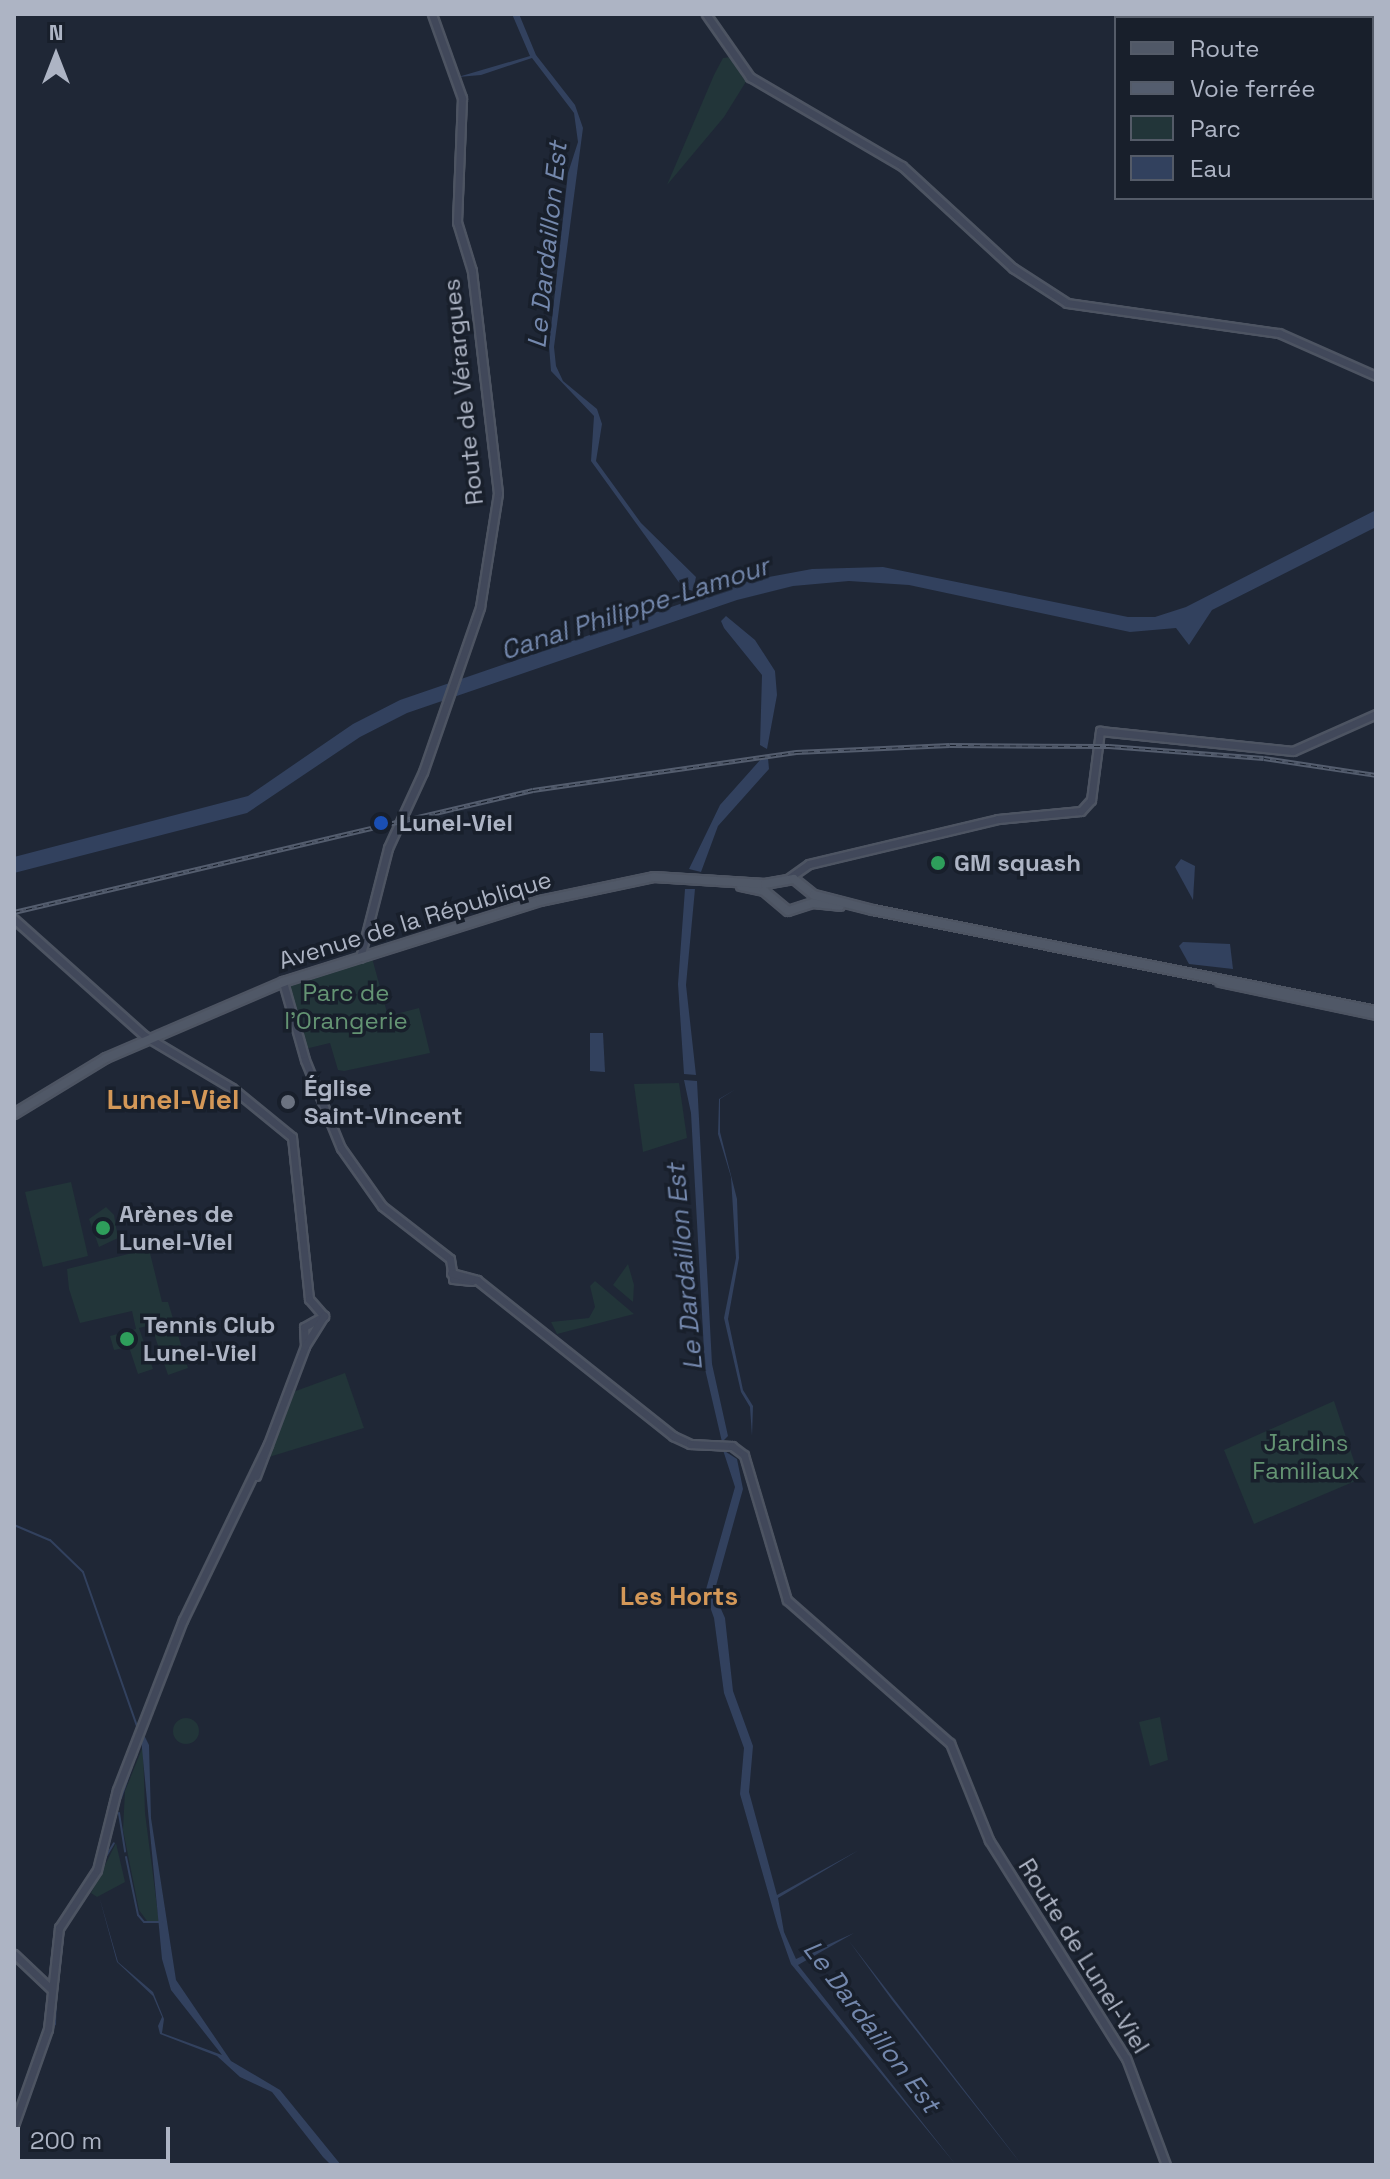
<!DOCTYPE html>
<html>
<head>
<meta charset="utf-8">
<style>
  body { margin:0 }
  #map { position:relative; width:1390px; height:2179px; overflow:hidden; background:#1f2736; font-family:"Space Grotesk",sans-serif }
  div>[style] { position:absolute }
  .green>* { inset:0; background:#223539 }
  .round { border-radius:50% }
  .water>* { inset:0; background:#32415e }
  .stream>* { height:2px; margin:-1px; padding:0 1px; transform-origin:1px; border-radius:1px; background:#32415e }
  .roads { filter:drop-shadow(2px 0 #4d5462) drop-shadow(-2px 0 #4d5462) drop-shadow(0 2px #4d5462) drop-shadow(0 -2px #4d5462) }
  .secondary>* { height:7px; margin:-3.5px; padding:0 3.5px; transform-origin:3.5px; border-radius:3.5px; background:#41485a }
  .primary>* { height:8px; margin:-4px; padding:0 4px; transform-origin:4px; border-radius:4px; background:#505867 }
  .rail>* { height:5px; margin-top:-2.5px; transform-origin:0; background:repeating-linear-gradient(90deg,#181f2b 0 6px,#545d6e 0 12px); box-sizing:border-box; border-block:2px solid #545d6e }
  .dots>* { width:22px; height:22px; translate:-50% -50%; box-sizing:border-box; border:4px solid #181f2b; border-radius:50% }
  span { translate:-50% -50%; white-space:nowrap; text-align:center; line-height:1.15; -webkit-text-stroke:7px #181f2b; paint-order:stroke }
  .street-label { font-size:24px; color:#adb4c4 }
  .poi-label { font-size:24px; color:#adb4c4; font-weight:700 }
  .left { translate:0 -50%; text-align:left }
  .park-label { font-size:24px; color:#649473 }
  .water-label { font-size:26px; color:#7488ad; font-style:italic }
  .neighbourhood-label { font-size:26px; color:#d49858; font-weight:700 }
  .quarter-label { font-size:28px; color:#d49858; font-weight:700 }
  .frame { position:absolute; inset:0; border:16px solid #adb4c4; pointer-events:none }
  .legend { position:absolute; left:1114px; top:16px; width:260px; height:184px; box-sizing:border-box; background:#181f2b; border:2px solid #545b68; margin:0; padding:10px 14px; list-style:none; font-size:24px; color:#adb4c4 }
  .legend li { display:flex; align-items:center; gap:16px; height:40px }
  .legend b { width:40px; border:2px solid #545b68 }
  .north { position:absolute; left:16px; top:16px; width:80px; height:80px; -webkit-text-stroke:6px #181f2b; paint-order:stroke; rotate:0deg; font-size:22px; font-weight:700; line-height:32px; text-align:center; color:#adb4c4 }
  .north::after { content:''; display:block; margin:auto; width:28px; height:36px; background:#adb4c4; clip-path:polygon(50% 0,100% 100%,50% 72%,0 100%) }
  .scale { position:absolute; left:16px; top:2127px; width:154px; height:36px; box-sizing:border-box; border:4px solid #adb4c4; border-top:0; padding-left:10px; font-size:24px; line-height:28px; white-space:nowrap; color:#adb4c4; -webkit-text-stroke:6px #181f2b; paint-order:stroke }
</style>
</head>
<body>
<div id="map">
  <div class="green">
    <div style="clip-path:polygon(731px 57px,747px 80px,724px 117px,667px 185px,714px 75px,723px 58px)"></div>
    <div style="clip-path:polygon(372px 958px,388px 1016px,419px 1008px,430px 1053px,344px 1071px,338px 1070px,330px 1043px,305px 1049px,287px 985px)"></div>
    <div style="clip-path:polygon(679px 1083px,687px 1138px,643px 1152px,634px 1084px)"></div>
    <div style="clip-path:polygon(71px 1182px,88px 1256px,43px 1267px,25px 1192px)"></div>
    <div style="clip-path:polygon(106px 1207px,114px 1215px,118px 1238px,99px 1247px,89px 1219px)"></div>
    <div style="clip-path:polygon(149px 1249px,162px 1302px,168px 1302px,188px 1368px,168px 1375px,151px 1325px,139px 1328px,153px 1369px,138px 1374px,129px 1347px,114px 1350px,110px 1336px,136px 1329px,132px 1311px,80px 1323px,69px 1289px,67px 1269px)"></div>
    <div style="clip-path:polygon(628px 1264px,634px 1285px,633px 1302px,613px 1285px)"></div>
    <div style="clip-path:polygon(595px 1281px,634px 1314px,557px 1334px,551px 1322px,589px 1318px,595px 1307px,590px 1286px)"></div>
    <div style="clip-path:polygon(345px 1373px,364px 1428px,269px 1457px,293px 1392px)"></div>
    <div style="clip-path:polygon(1334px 1401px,1360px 1479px,1254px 1524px,1224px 1450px)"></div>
    <div style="clip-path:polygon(1160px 1717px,1168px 1760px,1150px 1766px,1139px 1722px)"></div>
    <div class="round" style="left:173px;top:1718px;width:26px;height:26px"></div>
    <div style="clip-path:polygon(143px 1746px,145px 1813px,159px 1922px,147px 1921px,139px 1910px,123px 1830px,125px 1791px)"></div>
    <div style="clip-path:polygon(116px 1843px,125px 1882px,97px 1897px,91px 1893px)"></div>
  </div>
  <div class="water">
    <div style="clip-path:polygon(512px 14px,519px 14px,536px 55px,575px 105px,583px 128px,554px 347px,556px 366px,563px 381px,597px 409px,602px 424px,596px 461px,641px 523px,696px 577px,693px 591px,683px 588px,591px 461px,594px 416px,551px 371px,549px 346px,568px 173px,578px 142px,574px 113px,532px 58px,481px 75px,458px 77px,530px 56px)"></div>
    <div style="clip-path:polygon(1376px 510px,1376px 527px,1212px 610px,1189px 645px,1176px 628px,1130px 632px,909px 585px,849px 581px,793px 586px,737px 600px,407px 713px,360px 737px,247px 813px,14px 873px,14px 857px,248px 796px,353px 724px,400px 700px,747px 581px,812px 569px,883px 567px,1128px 617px,1155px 617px,1186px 607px)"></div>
    <div style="clip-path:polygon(726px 616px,755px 640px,775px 671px,777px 695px,767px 749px,760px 745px,762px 675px,724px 628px,721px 621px)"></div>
    <div style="clip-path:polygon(768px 758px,769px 769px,718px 826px,701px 872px,689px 869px,720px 805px,761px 759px)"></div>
    <div style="clip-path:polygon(1181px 859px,1195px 866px,1193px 900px,1175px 867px)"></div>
    <div style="clip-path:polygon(685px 889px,695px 889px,686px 985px,696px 1075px,684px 1074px,678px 984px)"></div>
    <div style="clip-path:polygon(1183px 942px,1230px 944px,1233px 969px,1189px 964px,1179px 946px)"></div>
    <div style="clip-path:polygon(590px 1033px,603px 1033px,605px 1072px,590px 1071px)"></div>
    <div style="clip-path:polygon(684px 1080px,697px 1081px,712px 1364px,728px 1436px,722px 1442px,705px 1369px,691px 1113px)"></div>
    <div style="clip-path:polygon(736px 1089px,720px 1099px,720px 1132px,737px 1199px,739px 1258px,728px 1319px,743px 1390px,753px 1406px,752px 1436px,750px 1407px,741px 1392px,724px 1318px,736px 1258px,731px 1177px,718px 1134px,719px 1099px)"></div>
    <div style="clip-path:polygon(723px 1450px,737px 1459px,743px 1489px,714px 1593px,725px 1618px,733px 1691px,753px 1746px,749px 1792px,777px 1895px,859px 1850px,778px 1898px,784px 1932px,796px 1959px,854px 1933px,798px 1965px,956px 2165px,791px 1964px,778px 1927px,740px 1794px,744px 1748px,724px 1693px,714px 1618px,705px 1593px,735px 1487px)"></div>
    <div style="clip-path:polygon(140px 1727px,149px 1745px,151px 1818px,176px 1980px,231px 2061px,280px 2090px,341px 2165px,331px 2165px,323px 2157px,272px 2092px,240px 2077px,217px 2056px,160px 2034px,158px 2026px,162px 2017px,153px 1996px,117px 1962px,99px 1896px,118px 1962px,153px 1992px,164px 2019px,162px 2033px,222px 2055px,171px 1990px,162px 1959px)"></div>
    <div style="clip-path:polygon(849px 1941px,989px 2122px,1022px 2165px,892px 2000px)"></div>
  </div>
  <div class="stream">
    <div style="left:14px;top:1525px;width:39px;rotate:23deg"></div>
    <div style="left:50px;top:1540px;width:46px;rotate:44.1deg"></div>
    <div style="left:83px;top:1572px;width:166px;rotate:70.7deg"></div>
    <div style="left:136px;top:1757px;width:3px;rotate:-72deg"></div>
    <div style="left:121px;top:1798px;width:39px;rotate:-71deg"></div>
    <div style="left:119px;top:1813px;width:39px;rotate:81deg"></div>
    <div style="left:126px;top:1857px;width:59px;rotate:78.3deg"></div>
    <div style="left:138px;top:1915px;width:9px;rotate:49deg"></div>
    <div style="left:144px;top:1922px;width:18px"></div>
    <div style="left:62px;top:1930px;width:101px;rotate:-59.1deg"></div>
    <div style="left:45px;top:2047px;width:25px;rotate:-67deg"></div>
    <div style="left:55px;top:2024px;width:36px;rotate:-88deg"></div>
    <div style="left:14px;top:2141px;width:43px;rotate:-73.7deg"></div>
  </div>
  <div class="roads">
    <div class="secondary">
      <div style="left:706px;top:14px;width:77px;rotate:55.1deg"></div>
      <div style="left:750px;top:77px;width:176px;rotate:30.4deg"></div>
      <div style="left:902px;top:166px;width:151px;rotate:42.6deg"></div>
      <div style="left:1013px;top:268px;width:64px;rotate:32.9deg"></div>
      <div style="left:1067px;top:303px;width:214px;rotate:8.1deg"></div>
      <div style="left:1279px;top:333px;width:106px;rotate:23.9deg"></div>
      <div style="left:789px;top:878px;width:24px;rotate:-35deg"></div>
      <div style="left:809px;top:864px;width:194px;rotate:-13.4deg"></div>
      <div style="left:998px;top:819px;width:83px;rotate:-5.5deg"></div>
      <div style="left:1081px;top:811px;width:15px;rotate:-48deg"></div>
      <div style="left:1091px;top:800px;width:70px;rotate:-82.6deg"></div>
      <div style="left:1100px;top:731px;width:194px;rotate:5.9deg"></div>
      <div style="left:1293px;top:751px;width:91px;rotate:-24deg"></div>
      <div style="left:14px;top:919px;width:176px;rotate:41.8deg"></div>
      <div style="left:145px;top:1036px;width:101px;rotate:30.9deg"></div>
      <div style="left:232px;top:1088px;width:77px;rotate:39.2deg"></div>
      <div style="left:292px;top:1137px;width:163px;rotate:84deg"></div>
      <div style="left:309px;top:1299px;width:23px;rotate:49deg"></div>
      <div style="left:360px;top:958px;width:114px;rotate:-75.7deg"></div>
      <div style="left:388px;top:848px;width:84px;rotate:-65.3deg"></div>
      <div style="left:423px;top:772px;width:175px;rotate:-70.9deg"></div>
      <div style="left:480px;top:607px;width:115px;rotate:-81deg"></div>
      <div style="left:498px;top:493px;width:224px;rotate:-96.7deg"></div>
      <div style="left:472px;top:271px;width:51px;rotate:-107deg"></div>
      <div style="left:457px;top:222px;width:124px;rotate:-87.7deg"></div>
      <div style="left:462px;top:98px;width:89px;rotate:-109.7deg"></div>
      <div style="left:283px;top:982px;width:81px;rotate:74.2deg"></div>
      <div style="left:305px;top:1060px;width:95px;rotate:67.8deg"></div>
      <div style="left:341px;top:1148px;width:71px;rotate:54.7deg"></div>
      <div style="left:382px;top:1206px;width:86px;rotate:37.9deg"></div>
      <div style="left:450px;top:1259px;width:20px;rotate:81deg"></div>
      <div style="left:453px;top:1279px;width:19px;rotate:6deg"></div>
      <div style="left:451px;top:1273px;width:27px;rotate:15deg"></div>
      <div style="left:477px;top:1280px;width:251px;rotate:38.5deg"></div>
      <div style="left:673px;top:1436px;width:19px;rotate:25deg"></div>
      <div style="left:690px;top:1444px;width:42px;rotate:2.7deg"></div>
      <div style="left:732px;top:1446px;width:15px;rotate:37deg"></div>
      <div style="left:744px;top:1455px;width:151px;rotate:73.5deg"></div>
      <div style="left:787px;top:1600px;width:217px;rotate:41.3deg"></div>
      <div style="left:950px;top:1743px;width:105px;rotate:68.1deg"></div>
      <div style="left:989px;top:1840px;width:257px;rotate:57.9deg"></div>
      <div style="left:1126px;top:2058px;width:114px;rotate:69.5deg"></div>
      <div style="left:305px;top:1346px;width:19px;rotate:-93deg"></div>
      <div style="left:304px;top:1327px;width:23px;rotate:-29deg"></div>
      <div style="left:256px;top:1476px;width:139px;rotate:-69.3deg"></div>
      <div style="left:305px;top:1346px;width:36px;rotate:-58deg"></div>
      <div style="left:14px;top:1954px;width:52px;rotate:43.5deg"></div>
      <div style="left:14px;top:2125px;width:102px;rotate:-70.5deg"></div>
      <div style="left:48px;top:2029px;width:102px;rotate:-83.8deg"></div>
      <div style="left:59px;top:1928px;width:69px;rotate:-56.8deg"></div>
      <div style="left:97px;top:1870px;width:82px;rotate:-76deg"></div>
      <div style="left:117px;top:1790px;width:182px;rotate:-68.8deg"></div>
      <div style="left:183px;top:1620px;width:195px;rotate:-64.2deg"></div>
    </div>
    <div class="primary">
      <div style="left:741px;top:886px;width:24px;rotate:12deg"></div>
      <div style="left:764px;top:891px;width:31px;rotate:40deg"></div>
      <div style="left:788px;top:911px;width:26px;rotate:-18deg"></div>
      <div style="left:813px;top:903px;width:27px;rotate:6deg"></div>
      <div style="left:1220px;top:982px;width:159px;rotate:11.9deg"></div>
      <div style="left:14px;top:1114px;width:108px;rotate:-31.3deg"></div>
      <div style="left:106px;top:1058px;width:193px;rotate:-23.2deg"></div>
      <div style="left:283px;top:982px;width:269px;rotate:-17.5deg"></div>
      <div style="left:540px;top:901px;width:116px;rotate:-11.9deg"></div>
      <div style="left:654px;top:877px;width:111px;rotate:3.6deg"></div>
      <div style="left:765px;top:884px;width:29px;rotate:-10deg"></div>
      <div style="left:794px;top:879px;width:26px;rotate:39deg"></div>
      <div style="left:814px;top:895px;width:61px;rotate:14.3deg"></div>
      <div style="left:873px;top:910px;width:513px;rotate:11.35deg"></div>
    </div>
  </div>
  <div class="rail">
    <div style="left:14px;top:912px;width:533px;rotate:-13.23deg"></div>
    <div style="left:533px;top:790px;width:266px;rotate:-8.2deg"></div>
    <div style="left:796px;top:752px;width:154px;rotate:-2.6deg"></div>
    <div style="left:950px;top:745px;width:159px;rotate:0.4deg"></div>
    <div style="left:1109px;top:746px;width:155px;rotate:4.4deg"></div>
    <div style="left:1264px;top:758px;width:113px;rotate:8.6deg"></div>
  </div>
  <div class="dots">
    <div style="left:381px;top:823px;background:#1a4fb4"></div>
    <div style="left:938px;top:863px;background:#2e9e5b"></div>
    <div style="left:288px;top:1102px;background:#6b7280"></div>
    <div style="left:103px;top:1228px;background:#2e9e5b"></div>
    <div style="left:127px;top:1339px;background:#2e9e5b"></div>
  </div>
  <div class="street-label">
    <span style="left:463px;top:392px;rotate:-96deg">Route de Vérargues</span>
    <span style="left:415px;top:920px;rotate:-17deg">Avenue de la République</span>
    <span style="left:1084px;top:1956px;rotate:58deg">Route de Lunel-Viel</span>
  </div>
  <div class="poi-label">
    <span class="left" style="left:399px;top:823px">Lunel-Viel</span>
    <span class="left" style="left:954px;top:863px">GM squash</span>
    <span class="left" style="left:304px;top:1102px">Église<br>Saint-Vincent</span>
    <span class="left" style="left:119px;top:1228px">Arènes de<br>Lunel-Viel</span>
    <span class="left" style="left:143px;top:1339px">Tennis Club<br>Lunel-Viel</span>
  </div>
  <div class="park-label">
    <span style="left:346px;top:1007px">Parc de<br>l'Orangerie</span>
    <span style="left:1306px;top:1457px">Jardins<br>Familiaux</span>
  </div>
  <div class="water-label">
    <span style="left:548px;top:245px;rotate:-84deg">Le Dardaillon Est</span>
    <span style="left:635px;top:609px;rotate:-18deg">Canal Philippe-Lamour</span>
    <span style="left:685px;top:1267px;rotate:-95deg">Le Dardaillon Est</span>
    <span style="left:871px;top:2027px;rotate:53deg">Le Dardaillon Est</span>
  </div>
  <div class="neighbourhood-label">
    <span style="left:679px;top:1597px">Les Horts</span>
  </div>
  <div class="quarter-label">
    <span style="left:173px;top:1099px">Lunel-Viel</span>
  </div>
  <div class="frame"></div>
  <ul class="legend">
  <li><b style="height:10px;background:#505867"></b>Route</li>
  <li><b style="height:10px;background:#545d6e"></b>Voie ferrée</li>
  <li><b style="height:22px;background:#223539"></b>Parc</li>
  <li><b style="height:22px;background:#32415e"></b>Eau</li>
  </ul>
  <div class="north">N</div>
  <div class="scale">200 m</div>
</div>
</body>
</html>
